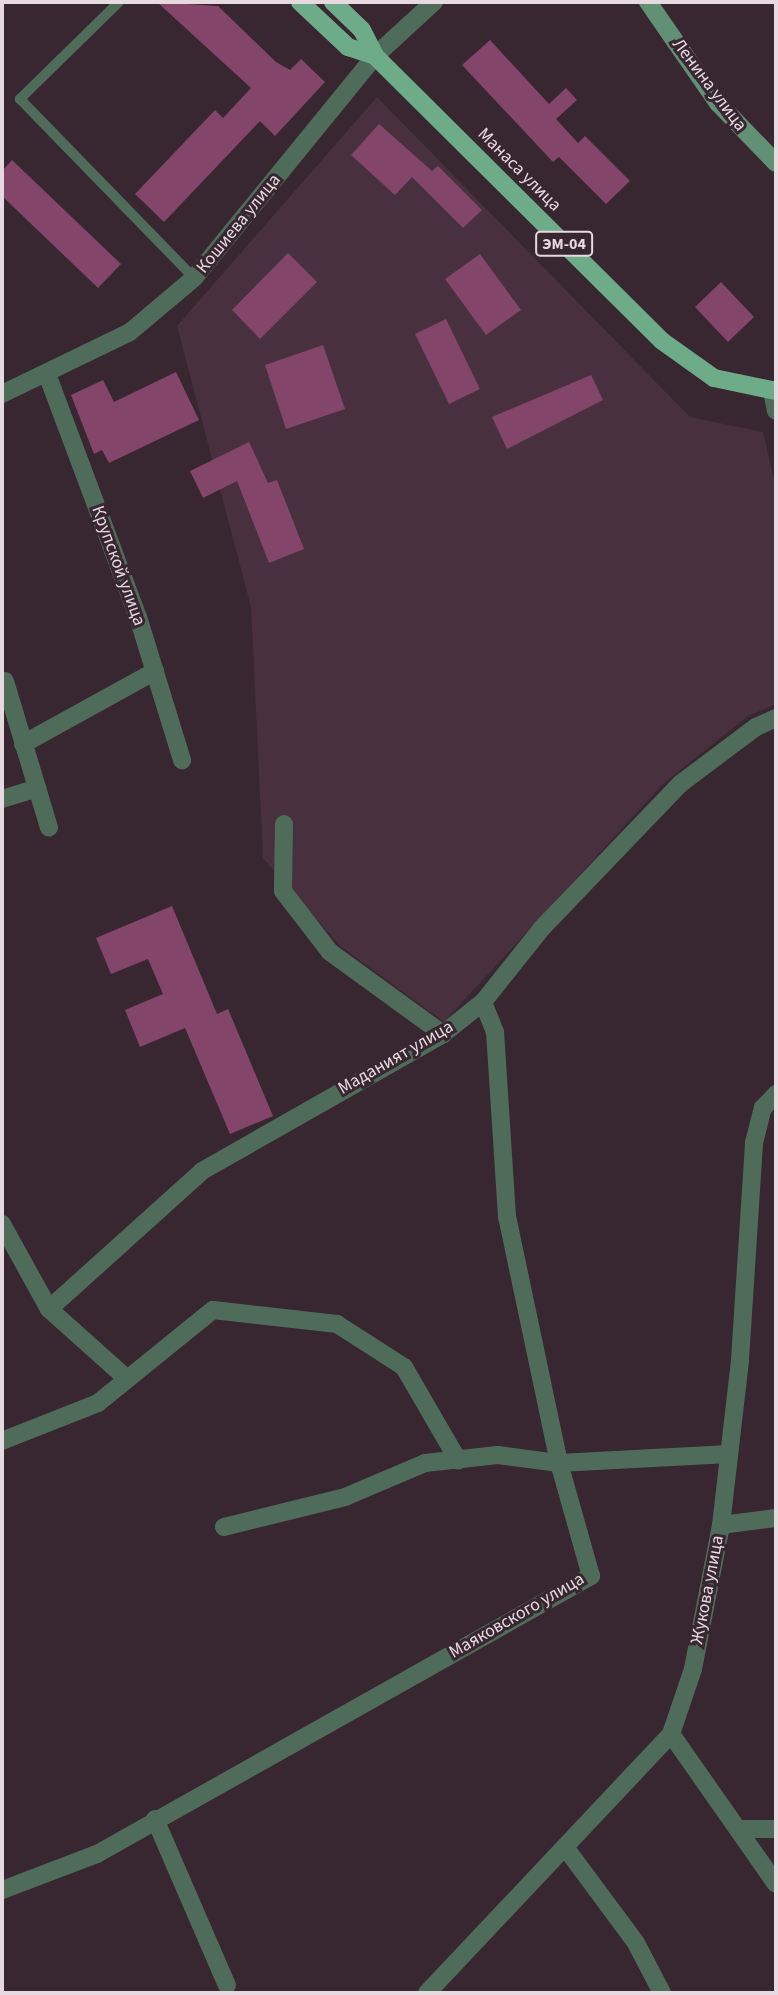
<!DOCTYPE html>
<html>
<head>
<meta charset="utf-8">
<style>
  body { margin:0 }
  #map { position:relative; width:778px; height:1995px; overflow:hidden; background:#382630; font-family:"Source Sans 3",sans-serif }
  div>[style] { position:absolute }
  .built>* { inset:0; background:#48303e }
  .building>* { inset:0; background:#834569 }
  .service>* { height:10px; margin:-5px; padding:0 5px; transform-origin:5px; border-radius:5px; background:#4f6c5b }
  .minor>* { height:18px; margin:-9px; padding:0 9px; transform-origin:9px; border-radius:9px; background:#4f6c5b }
  .tertiary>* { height:18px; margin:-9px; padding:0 9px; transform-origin:9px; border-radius:9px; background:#4f6c5b }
  .secondary>* { height:18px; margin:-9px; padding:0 9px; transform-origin:9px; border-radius:9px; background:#619075 }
  .primary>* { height:18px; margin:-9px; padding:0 9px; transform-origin:9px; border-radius:9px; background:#6eab88 }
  span { translate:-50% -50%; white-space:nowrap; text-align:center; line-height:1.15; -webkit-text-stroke:6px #382630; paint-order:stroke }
  .shield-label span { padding:2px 5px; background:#382630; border:2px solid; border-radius:5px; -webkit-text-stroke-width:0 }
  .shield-label { font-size:16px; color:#e6dae0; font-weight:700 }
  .street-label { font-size:18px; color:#e6dae0 }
  .frame { position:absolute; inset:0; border:4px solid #e6dae0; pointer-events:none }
</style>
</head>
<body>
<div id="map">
  <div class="built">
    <div style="clip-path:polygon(377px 97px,690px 417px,763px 432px,776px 488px,776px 704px,748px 716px,663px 784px,444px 1022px,340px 946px,263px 858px,251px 607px,177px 326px)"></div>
  </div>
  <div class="building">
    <div style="clip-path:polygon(157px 2px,218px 6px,276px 62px,290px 70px,301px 59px,325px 82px,275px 136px,260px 121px,164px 222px,135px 194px,215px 110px,223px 118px,251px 88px)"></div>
    <div style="clip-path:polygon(490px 40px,549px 104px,566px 88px,577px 100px,556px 119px,578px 143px,585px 136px,630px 181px,606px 204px,559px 157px,553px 162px,462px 65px)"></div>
    <div style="clip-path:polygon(379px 124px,432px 171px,438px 166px,482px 210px,463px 228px,412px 177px,395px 195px,351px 155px)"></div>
    <div style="clip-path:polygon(12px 160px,121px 264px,98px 288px,2px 196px,2px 171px)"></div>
    <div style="clip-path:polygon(288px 253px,317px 282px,260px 339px,232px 310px)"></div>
    <div style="clip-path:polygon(480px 254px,521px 310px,486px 335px,445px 279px)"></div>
    <div style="clip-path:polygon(721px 282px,754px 317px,728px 342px,695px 307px)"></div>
    <div style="clip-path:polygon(446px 319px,480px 389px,449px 404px,415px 334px)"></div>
    <div style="clip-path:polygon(323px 345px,345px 409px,286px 429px,265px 365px)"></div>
    <div style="clip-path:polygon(176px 372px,199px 420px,109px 463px,102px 450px,94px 454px,71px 395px,103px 380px,114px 402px)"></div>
    <div style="clip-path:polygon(591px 375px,603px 400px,507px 449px,492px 417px)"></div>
    <div style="clip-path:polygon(249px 442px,268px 483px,277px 480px,304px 549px,269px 563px,237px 481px,203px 498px,190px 471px)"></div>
    <div style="clip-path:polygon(172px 906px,217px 1014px,228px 1009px,273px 1116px,230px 1134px,185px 1028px,140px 1047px,125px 1010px,163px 994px,148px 959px,111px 974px,96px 938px)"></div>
  </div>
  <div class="service">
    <div style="left:119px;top:2px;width:139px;rotate:135.6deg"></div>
    <div style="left:20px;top:99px;width:250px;rotate:45.8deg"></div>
  </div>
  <div class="minor">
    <div style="left:47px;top:374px;width:259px;rotate:69.5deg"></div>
    <div style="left:138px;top:617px;width:150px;rotate:72.9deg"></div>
    <div style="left:772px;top:391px;width:20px;rotate:79deg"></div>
    <div style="left:5px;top:681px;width:153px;rotate:73.3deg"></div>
    <div style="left:23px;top:744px;width:151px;rotate:-28.9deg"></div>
    <div style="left:2px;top:799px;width:37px;rotate:-17deg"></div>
    <div style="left:284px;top:824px;width:67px;rotate:90.9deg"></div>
    <div style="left:283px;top:891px;width:77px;rotate:52.4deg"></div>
    <div style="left:330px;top:952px;width:140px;rotate:36deg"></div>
    <div style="left:2px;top:1224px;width:97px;rotate:61.1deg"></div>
    <div style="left:49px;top:1309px;width:102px;rotate:41.8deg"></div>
    <div style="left:49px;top:1309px;width:206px;rotate:-42deg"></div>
    <div style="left:202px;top:1171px;width:277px;rotate:-29.6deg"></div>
    <div style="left:443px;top:1034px;width:51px;rotate:-38.7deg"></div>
    <div style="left:483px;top:1002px;width:95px;rotate:-51.4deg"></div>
    <div style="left:542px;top:928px;width:199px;rotate:-46.2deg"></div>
    <div style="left:680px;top:784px;width:95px;rotate:-36.9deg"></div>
    <div style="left:756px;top:727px;width:22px;rotate:-24deg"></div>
    <div style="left:2px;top:1441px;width:103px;rotate:-21.6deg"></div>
    <div style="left:98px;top:1403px;width:148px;rotate:-39deg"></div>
    <div style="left:213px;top:1310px;width:125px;rotate:6.4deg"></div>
    <div style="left:337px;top:1324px;width:80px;rotate:32.7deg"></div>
    <div style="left:404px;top:1367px;width:108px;rotate:59.9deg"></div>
    <div style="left:721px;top:1525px;width:55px;rotate:-7.3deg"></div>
    <div style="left:224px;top:1527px;width:125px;rotate:-13.9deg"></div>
    <div style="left:345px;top:1497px;width:87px;rotate:-23deg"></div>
    <div style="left:425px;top:1463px;width:73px;rotate:-6.3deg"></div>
    <div style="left:498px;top:1455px;width:62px;rotate:7.5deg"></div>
    <div style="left:559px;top:1463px;width:170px;rotate:-3deg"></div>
    <div style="left:671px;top:1734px;width:183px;rotate:55deg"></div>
    <div style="left:155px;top:1819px;width:181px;rotate:66.6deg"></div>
    <div style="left:741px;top:1829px;width:35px"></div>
    <div style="left:565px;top:1847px;width:119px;rotate:53.5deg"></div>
    <div style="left:636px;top:1943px;width:56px;rotate:62.5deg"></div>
    <div style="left:2px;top:1890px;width:102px;rotate:-20.8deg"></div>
    <div style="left:97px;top:1854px;width:567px;rotate:-29.37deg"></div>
    <div style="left:591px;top:1576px;width:117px;rotate:-105.8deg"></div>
    <div style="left:559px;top:1463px;width:251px;rotate:-101.9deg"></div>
    <div style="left:507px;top:1217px;width:185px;rotate:-93.7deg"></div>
    <div style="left:495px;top:1032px;width:32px;rotate:-112deg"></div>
    <div style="left:427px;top:1993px;width:356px;rotate:-46.7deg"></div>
    <div style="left:671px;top:1734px;width:69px;rotate:-71.3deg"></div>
    <div style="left:693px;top:1669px;width:147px;rotate:-79deg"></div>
    <div style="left:721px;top:1525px;width:166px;rotate:-83.4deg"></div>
    <div style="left:740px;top:1360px;width:217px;rotate:-86.3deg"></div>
    <div style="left:754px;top:1143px;width:36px;rotate:-76deg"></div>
    <div style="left:763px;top:1108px;width:19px;rotate:-47deg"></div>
  </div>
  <div class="tertiary">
    <div style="left:2px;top:394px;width:142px;rotate:-25.8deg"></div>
    <div style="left:130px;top:332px;width:84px;rotate:-40.2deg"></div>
    <div style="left:194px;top:278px;width:286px;rotate:-50.8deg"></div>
    <div style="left:375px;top:56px;width:80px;rotate:-42.5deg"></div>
  </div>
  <div class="secondary">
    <div style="left:648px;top:2px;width:123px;rotate:55.3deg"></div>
    <div style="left:718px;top:103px;width:83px;rotate:46deg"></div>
  </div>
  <div class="primary">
    <div style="left:300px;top:2px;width:66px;rotate:43.2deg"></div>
    <div style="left:348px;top:47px;width:28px;rotate:18deg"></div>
    <div style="left:333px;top:2px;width:40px;rotate:44deg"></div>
    <div style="left:362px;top:30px;width:29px;rotate:63deg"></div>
    <div style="left:375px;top:56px;width:404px;rotate:44.8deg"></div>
    <div style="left:662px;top:341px;width:64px;rotate:35.4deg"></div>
    <div style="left:714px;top:378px;width:63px;rotate:11.8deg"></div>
  </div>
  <div class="shield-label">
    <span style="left:564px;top:244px">ЭМ-04</span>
  </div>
  <div class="street-label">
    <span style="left:709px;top:85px;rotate:53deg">Ленина улица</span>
    <span style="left:519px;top:170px;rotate:45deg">Манаса улица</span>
    <span style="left:239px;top:224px;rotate:-51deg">Кошиева улица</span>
    <span style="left:118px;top:566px;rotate:70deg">Крупской улица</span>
    <span style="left:396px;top:1058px;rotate:-30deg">Маданият улица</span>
    <span style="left:708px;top:1590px;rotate:-79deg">Жукова улица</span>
    <span style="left:517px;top:1616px;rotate:-30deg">Маяковского улица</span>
  </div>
  <div class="frame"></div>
</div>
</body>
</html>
